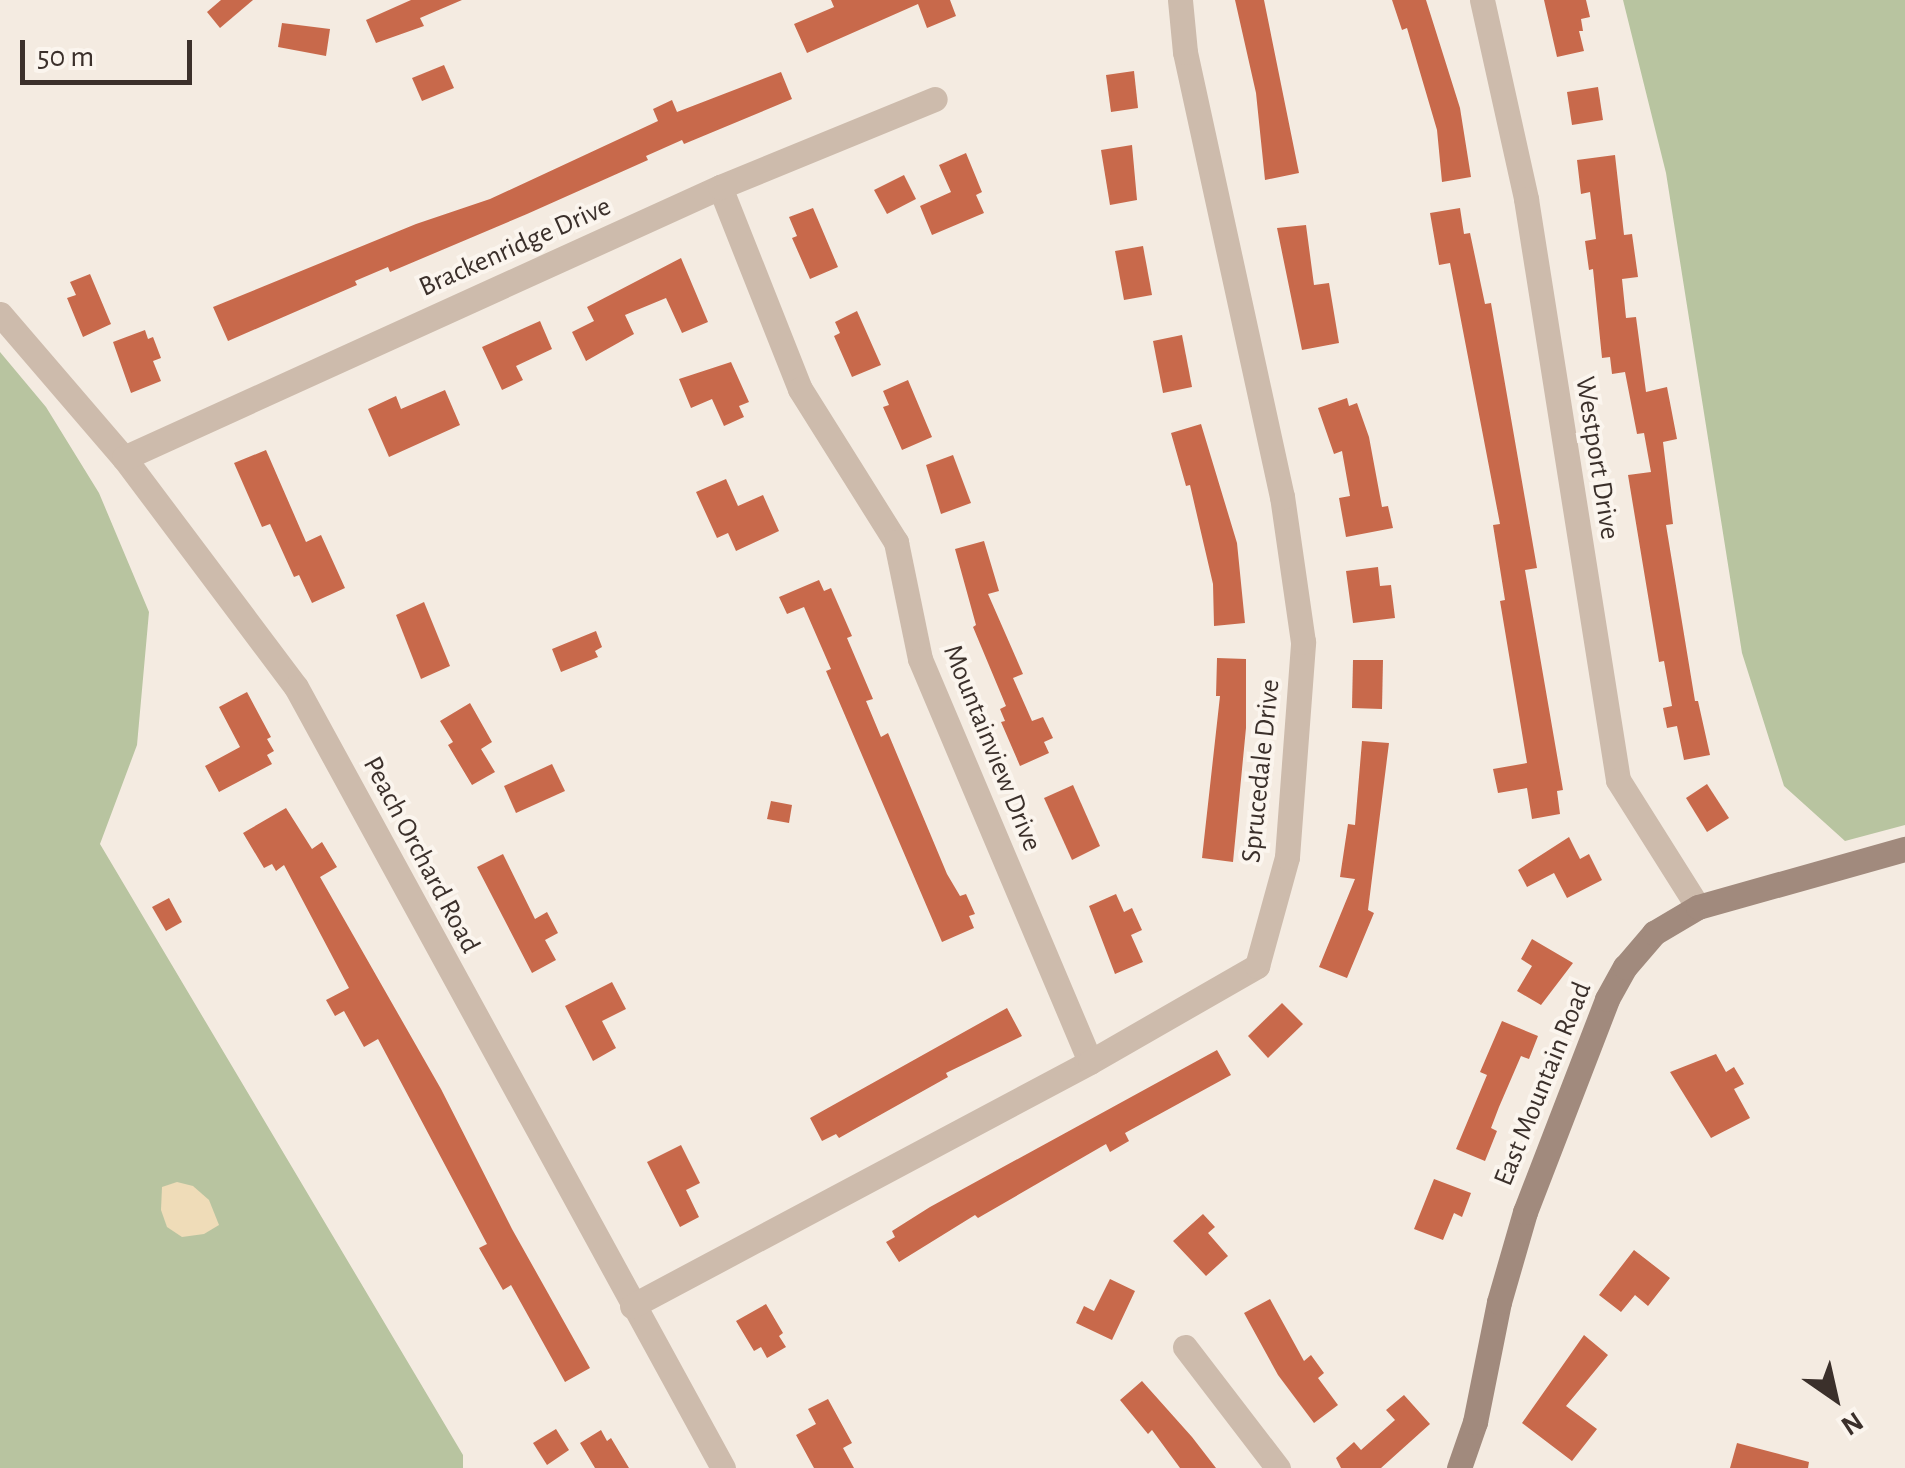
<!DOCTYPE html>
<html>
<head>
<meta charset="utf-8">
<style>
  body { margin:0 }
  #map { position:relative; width:1905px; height:1468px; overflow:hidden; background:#f4ebe1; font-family:"Alegreya Sans",sans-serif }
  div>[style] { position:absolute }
  .green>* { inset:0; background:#b8c4a0 }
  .sand>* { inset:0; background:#efdcb8 }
  .building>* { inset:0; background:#c8694b }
  .street>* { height:25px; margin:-12.5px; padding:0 12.5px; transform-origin:12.5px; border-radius:12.5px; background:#cdbbac }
  .secondary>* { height:25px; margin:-12.5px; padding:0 12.5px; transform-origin:12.5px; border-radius:12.5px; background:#a18a7d }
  span { translate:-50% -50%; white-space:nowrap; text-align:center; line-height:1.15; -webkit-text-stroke:8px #fbf5ee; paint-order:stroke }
  .street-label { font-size:28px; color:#3b302b }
  .north { position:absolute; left:1785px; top:1348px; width:100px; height:100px; -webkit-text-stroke:8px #fbf5ee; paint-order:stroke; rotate:146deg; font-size:28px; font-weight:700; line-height:40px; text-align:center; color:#3b302b }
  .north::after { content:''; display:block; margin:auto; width:35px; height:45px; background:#3b302b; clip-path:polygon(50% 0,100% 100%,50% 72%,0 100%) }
  .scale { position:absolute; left:20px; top:40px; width:172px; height:45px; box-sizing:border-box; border:5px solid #3b302b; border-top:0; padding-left:12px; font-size:30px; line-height:35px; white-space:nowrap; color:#3b302b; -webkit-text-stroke:8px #fbf5ee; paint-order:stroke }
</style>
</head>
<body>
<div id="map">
  <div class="green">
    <div style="clip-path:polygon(1623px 0,1905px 0,1905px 825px,1845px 841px,1784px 786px,1742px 653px,1666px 173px)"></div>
    <div style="clip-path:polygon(0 352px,46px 407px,99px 493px,149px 612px,137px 745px,100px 844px,463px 1455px,463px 1468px,0 1468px)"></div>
  </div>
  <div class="sand">
    <div style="clip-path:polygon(177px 1182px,193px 1186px,209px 1200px,219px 1225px,204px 1234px,182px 1237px,167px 1227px,161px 1210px,162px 1187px)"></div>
  </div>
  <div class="building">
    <div style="clip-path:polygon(221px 0,253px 0,220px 28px,207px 12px)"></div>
    <div style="clip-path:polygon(411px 0,462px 0,420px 18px,424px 26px,376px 43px,366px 20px)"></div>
    <div style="clip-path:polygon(831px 0,950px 0,956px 16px,927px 28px,918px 4px,807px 53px,794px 24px,834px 7px)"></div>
    <div style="clip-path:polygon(1235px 0,1264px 0,1299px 173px,1265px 180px,1256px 93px)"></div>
    <div style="clip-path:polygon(1392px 0,1426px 0,1460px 108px,1471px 177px,1442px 182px,1437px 130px,1407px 28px,1402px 30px)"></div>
    <div style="clip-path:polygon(1544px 0,1586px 0,1590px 17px,1581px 19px,1583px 31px,1579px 31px,1584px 51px,1557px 57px)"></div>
    <div style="clip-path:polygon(282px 23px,330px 29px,326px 56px,278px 47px)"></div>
    <div style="clip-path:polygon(444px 65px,454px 88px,422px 101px,412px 78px)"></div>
    <div style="clip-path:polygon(1134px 71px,1138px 108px,1111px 112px,1106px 75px)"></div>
    <div style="clip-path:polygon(781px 72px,792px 99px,684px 144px,682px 140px,646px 156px,648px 160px,527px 214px,390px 272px,388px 267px,355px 281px,357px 285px,228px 341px,213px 307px,416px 224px,490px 199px,658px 121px,653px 109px,672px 100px,677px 112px)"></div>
    <div style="clip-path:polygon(1598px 87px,1603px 120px,1572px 125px,1567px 92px)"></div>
    <div style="clip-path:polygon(1132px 145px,1137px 200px,1110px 205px,1101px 150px)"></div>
    <div style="clip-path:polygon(966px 153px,982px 192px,976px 195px,984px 213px,932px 235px,920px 206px,951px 192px,939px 165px)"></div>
    <div style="clip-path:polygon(1615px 155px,1624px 235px,1632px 234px,1638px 277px,1622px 279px,1626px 318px,1636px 317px,1646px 392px,1667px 387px,1677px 439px,1663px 442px,1673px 524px,1666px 525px,1695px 701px,1698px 701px,1710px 755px,1684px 760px,1677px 726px,1667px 728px,1663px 708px,1672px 706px,1664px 661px,1659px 662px,1628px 475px,1651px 472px,1644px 433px,1637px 434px,1625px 372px,1612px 374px,1610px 357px,1602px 358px,1593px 269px,1589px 270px,1585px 241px,1596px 239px,1590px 192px,1581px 194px,1577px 160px)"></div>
    <div style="clip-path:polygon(904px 175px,916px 199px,887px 214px,874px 190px)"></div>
    <div style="clip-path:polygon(813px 208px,838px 267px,810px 279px,792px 238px,797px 236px,789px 217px)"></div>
    <div style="clip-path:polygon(1460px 208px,1464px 234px,1470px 233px,1485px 304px,1491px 303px,1537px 568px,1525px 570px,1563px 790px,1557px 791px,1560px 814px,1532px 819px,1527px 788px,1498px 793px,1493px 769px,1527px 763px,1500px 601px,1505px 600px,1493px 525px,1500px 524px,1450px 263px,1439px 265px,1430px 213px)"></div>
    <div style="clip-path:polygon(1306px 225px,1314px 285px,1329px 283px,1339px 343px,1302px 350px,1277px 228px)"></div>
    <div style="clip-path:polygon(1143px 246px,1152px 295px,1124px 300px,1115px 251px)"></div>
    <div style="clip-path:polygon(681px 258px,708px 322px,682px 333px,666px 298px,625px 315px,634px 334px,586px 361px,572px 332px,594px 321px,587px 307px)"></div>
    <div style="clip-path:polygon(90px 274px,111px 324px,83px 337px,67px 298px,76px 295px,70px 282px)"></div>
    <div style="clip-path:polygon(857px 311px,881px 365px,852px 377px,834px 336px,840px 333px,835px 322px)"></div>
    <div style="clip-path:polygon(540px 321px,552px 349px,516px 366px,523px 380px,502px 390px,482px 347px)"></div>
    <div style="clip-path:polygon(145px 330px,148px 339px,153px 337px,161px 358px,153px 361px,161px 381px,131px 393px,113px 342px)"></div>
    <div style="clip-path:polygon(1182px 335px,1192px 387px,1163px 393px,1153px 341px)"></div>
    <div style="clip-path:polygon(731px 362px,749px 402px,739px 406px,744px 417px,724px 426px,712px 399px,691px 408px,679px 379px)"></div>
    <div style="clip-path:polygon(908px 380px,932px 437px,902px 450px,883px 407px,889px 405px,883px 391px)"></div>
    <div style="clip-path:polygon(445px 390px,460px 425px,389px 457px,368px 409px,396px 396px,401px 409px)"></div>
    <div style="clip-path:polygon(1347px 398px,1349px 406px,1357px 403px,1369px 437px,1382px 507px,1388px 506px,1393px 528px,1346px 537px,1339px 498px,1350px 496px,1342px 451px,1334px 454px,1318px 408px)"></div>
    <div style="clip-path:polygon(1201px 424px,1237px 543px,1245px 623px,1214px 626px,1213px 584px,1190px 485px,1186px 486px,1171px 433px)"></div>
    <div style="clip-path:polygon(266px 450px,306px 542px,321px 535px,345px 588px,312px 603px,299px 575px,294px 577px,270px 524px,262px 527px,234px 463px)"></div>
    <div style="clip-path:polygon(953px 455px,971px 503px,941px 514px,926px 465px)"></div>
    <div style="clip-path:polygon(726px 479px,738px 506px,763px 495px,779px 531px,736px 551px,728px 533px,717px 538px,696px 492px)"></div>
    <div style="clip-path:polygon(984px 541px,999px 591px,988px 594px,1023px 674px,1013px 678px,1032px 721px,1043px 717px,1053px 738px,1044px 742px,1049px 753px,1020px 766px,1001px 722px,1005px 721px,1000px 709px,1006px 706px,973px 627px,976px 625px,955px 549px)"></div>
    <div style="clip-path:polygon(1378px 567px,1380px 586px,1391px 585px,1395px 618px,1353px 623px,1346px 571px)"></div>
    <div style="clip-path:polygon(819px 580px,824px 591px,831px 588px,852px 636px,847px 638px,873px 699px,866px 701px,881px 737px,888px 733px,947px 874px,960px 896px,966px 894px,975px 914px,969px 916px,974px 928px,942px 942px,826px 671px,831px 669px,804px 607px,787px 614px,779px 597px)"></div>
    <div style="clip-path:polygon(424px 602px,450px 666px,421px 679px,396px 615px)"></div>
    <div style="clip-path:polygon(596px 631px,602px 647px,595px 651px,598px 657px,561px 672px,552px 649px)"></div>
    <div style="clip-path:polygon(1217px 658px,1246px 659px,1246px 728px,1233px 862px,1202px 858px,1220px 696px,1216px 696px)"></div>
    <div style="clip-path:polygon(1353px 660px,1383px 660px,1382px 709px,1352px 708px)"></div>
    <div style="clip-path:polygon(247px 692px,271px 737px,267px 739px,274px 751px,267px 755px,272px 764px,219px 792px,205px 766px,240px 747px,219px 707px)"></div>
    <div style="clip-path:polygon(470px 703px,492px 742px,481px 749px,495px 772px,472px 785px,448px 745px,453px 742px,440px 721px)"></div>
    <div style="clip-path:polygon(1362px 741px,1389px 743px,1368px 910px,1374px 913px,1347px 978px,1319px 967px,1355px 879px,1340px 877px,1348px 824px,1355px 825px)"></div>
    <div style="clip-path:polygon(552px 764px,565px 791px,516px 813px,504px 786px)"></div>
    <div style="clip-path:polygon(1707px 784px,1729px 818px,1707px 832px,1686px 798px)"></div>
    <div style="clip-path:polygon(1073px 785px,1100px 846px,1072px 860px,1044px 798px)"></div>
    <div style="clip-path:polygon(771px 801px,792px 805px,789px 823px,767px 819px)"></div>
    <div style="clip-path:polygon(286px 808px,312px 849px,322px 842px,337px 867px,320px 877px,441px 1089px,512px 1229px,590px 1368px,565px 1382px,511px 1285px,503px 1290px,479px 1248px,487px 1244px,378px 1039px,364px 1047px,344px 1011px,335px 1016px,326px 1000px,349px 988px,284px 865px,276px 871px,272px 864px,264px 868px,243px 833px)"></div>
    <div style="clip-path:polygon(1569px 837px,1580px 859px,1589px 854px,1602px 880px,1567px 898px,1554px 873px,1527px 887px,1518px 870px)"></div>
    <div style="clip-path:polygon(503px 854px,535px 919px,547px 912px,558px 933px,545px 940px,556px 960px,532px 973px,477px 867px)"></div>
    <div style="clip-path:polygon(1116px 894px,1124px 912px,1132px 908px,1142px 930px,1131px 935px,1143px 962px,1115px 974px,1089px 906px)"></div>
    <div style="clip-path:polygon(169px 898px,182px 922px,166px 931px,152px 907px)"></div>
    <div style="clip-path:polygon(1532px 939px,1573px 963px,1541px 1005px,1517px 991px,1532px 966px,1521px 959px)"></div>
    <div style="clip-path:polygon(612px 982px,626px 1009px,602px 1021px,616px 1048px,593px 1061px,565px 1006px)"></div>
    <div style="clip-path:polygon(1282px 1003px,1303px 1024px,1268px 1058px,1248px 1036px)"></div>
    <div style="clip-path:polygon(1007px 1008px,1022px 1036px,946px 1073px,948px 1077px,839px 1138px,836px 1134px,822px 1141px,810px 1118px)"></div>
    <div style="clip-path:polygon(1502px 1021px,1538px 1036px,1529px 1059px,1521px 1056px,1499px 1107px,1491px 1128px,1497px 1131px,1485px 1161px,1456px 1149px,1487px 1075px,1480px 1072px)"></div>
    <div style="clip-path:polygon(1217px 1050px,1231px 1075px,1125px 1133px,1129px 1141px,1110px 1152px,1106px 1144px,978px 1218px,975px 1215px,899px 1262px,886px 1242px,895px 1237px,892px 1231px,930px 1207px)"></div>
    <div style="clip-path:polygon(1716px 1054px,1726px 1072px,1734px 1067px,1744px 1084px,1734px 1089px,1750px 1118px,1711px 1138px,1670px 1072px)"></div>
    <div style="clip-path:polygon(681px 1145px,700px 1183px,686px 1190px,699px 1217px,680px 1227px,647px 1162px)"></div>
    <div style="clip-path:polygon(1434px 1179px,1471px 1193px,1462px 1217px,1454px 1213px,1443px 1240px,1414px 1229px)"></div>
    <div style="clip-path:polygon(1203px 1214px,1215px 1227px,1208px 1233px,1228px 1256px,1206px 1276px,1173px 1241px)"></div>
    <div style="clip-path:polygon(1634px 1250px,1670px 1278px,1648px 1306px,1635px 1295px,1621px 1312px,1599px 1295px)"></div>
    <div style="clip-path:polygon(1110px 1279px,1135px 1291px,1112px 1340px,1076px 1323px,1084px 1306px,1094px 1311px)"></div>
    <div style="clip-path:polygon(1270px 1299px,1304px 1361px,1311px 1355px,1324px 1373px,1318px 1378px,1338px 1405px,1314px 1423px,1278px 1375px,1244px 1313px)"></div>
    <div style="clip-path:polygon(766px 1304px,783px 1333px,779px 1336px,786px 1347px,767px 1358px,761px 1347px,754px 1351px,736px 1321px)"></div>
    <div style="clip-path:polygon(1584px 1335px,1608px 1355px,1566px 1406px,1597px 1429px,1572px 1461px,1522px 1423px)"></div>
    <div style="clip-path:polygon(1142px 1381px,1192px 1437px,1216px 1468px,1180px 1468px,1152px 1430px,1148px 1434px,1120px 1400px)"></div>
    <div style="clip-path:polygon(1404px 1395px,1430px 1424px,1381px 1468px,1341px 1468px,1336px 1458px,1354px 1442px,1361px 1450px,1395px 1420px,1386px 1410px)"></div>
    <div style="clip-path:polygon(828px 1399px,852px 1443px,843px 1448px,854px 1468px,814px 1468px,796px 1435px,816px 1424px,808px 1409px)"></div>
    <div style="clip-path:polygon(556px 1429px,569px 1450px,547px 1465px,533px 1443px)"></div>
    <div style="clip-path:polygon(601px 1430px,607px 1441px,611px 1438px,629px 1468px,595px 1468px,580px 1443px)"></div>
    <div style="clip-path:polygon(1737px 1443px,1809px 1462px,1808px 1468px,1730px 1468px)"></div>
  </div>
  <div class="street">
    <div style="left:1482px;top:0;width:204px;rotate:77.5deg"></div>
    <div style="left:1526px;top:199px;width:588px;rotate:81deg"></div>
    <div style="left:1618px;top:780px;width:150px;rotate:57.8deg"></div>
    <div style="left:720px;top:187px;width:217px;rotate:68.4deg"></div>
    <div style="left:800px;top:389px;width:181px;rotate:57.9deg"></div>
    <div style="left:896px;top:542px;width:119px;rotate:78.4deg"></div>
    <div style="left:920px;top:659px;width:437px;rotate:67.1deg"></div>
    <div style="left:0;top:314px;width:190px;rotate:49.3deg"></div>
    <div style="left:124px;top:458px;width:286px;rotate:53.1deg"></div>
    <div style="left:296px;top:687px;width:890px;rotate:61.33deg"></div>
    <div style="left:124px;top:458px;width:655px;rotate:-24.45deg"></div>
    <div style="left:720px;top:187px;width:232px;rotate:-22.3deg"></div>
    <div style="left:632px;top:1306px;width:519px;rotate:-28.05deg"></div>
    <div style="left:1090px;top:1062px;width:193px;rotate:-29.9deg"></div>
    <div style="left:1257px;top:966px;width:113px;rotate:-74.6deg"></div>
    <div style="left:1287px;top:857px;width:216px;rotate:-85.7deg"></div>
    <div style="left:1303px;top:642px;width:147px;rotate:-98.2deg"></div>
    <div style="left:1282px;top:497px;width:455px;rotate:-102.3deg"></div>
    <div style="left:1185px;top:52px;width:52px;rotate:-95.5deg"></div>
    <div style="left:1185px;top:1347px;width:153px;rotate:52.5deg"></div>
  </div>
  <div class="secondary">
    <div style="left:1459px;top:1468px;width:49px;rotate:-70.8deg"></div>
    <div style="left:1475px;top:1422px;width:122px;rotate:-78.7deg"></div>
    <div style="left:1499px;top:1302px;width:94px;rotate:-73.9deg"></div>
    <div style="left:1525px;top:1212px;width:228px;rotate:-68.9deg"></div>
    <div style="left:1607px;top:999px;width:37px;rotate:-61deg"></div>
    <div style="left:1625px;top:967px;width:45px;rotate:-49.5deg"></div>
    <div style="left:1654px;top:933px;width:51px;rotate:-30.6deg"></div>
    <div style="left:1698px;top:907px;width:215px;rotate:-15.7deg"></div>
  </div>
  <div class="street-label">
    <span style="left:515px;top:247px;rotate:-24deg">Brackenridge Drive</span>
    <span style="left:1597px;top:458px;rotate:81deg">Westport Drive</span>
    <span style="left:992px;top:748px;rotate:68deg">Mountainview Drive</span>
    <span style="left:1261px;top:771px;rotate:-84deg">Sprucedale Drive</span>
    <span style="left:421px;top:855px;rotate:62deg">Peach Orchard Road</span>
    <span style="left:1543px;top:1084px;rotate:-68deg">East Mountain Road</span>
  </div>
  <div class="north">N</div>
  <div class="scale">50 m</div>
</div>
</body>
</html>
